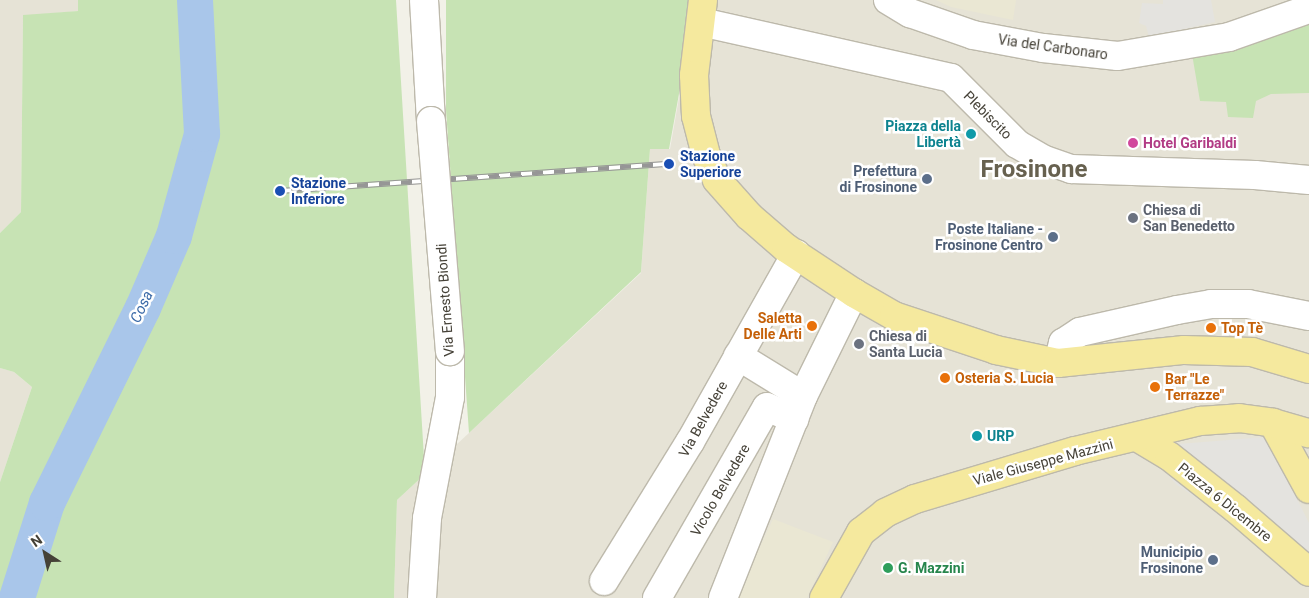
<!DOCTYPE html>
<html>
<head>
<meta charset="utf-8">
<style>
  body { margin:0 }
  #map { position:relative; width:1309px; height:598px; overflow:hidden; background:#f2f1e8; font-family:Roboto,sans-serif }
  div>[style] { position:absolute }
  .residential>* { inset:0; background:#e6e3d6 }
  .education>* { inset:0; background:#eae7d3 }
  .green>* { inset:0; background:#c7e3b4 }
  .parking>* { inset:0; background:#e4e3df }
  .river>* { height:36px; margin:-18px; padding:0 18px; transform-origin:18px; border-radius:18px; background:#a9c6ea }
  .roads { filter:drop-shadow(1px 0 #bdb9ab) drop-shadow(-1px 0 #bdb9ab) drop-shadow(0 1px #bdb9ab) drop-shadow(0 -1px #bdb9ab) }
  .minor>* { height:28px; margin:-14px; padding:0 14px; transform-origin:14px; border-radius:14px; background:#fff }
  .major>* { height:28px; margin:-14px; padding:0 14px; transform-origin:14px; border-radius:14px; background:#f5e99e }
  .rail>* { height:5.5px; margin-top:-2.75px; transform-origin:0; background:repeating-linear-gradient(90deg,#fff 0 11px,#969696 0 22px); box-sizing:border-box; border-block:1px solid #969696 }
  .bridges { filter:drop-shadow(1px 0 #bdb9ab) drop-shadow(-1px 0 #bdb9ab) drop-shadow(0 1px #bdb9ab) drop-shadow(0 -1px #bdb9ab) }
  .minor-bridge>* { height:28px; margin:-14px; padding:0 14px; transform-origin:14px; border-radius:14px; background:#fff }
  .dots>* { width:14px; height:14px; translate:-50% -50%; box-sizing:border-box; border:2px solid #fff; border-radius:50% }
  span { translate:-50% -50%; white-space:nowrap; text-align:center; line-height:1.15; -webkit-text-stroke:5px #fff; paint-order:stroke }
  .street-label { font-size:14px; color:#454137 }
  .culture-label { font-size:14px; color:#0d838f; font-weight:700 }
  .right { translate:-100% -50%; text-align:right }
  .left { translate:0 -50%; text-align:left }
  .hotel-label { font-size:14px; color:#b23c85; font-weight:700 }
  .transit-label { font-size:14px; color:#164399; font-weight:700 }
  .service-label { font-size:14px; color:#4e5e75; font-weight:700 }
  .worship-label { font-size:14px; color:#5b616d; font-weight:700 }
  .food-label { font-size:14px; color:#c56008; font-weight:700 }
  .leisure-label { font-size:14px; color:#27864d; font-weight:700 }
  .water-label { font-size:15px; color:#3a69a7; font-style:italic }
  .town-label { font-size:24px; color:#67614f; font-weight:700 }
  .north { position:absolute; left:20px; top:528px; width:50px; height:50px; -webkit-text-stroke:4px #fff; paint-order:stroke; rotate:325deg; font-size:14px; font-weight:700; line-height:20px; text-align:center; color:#454137 }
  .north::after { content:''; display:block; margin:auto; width:18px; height:22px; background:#454137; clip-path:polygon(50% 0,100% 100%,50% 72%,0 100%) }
</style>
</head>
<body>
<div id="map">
  <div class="residential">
    <div style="clip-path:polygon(0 0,78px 0,79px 11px,23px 16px,21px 212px,0 233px)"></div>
    <div style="clip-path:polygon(696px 0,1309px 0,1309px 598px,394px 598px,397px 500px,641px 273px,650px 149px,670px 149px)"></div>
    <div style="clip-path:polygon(0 368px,14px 372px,32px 387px,0 482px)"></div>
  </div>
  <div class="education">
    <div style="clip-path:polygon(936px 0,1016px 0,1013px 20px,951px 7px)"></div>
    <div style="clip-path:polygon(773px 519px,833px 542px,807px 598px,736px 598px)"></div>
  </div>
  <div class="green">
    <div style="clip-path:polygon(78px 0,396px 0,425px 474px,397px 500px,394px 598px,0 598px,0 482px,32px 387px,14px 372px,0 368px,0 233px,21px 212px,23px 15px,78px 11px)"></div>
    <div style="clip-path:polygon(446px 0,696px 0,669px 149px,650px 149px,641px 272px,469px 433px,446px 110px)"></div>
    <div style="clip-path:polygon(1309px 17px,1309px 93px,1271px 94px,1256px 101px,1253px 118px,1228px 117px,1226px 102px,1200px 101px,1192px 54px)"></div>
  </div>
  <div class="parking">
    <div style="clip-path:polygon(1163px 0,1211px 0,1215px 22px,1149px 37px,1146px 26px,1139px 23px,1142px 3px,1163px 4px)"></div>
    <div style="clip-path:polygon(1266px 437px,1309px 523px,1309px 581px,1278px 552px,1177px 485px,1141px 447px)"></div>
  </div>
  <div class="river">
    <div style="left:17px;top:598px;width:100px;rotate:-72.5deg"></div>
    <div style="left:47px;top:503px;width:217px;rotate:-63.8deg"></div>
    <div style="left:143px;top:308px;width:78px;rotate:-66.7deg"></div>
    <div style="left:174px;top:236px;width:106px;rotate:-74.6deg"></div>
    <div style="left:202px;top:134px;width:134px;rotate:-93deg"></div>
  </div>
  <div class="roads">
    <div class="minor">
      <div style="left:424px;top:0;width:121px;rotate:86.7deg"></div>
      <div style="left:888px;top:0;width:26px;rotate:31deg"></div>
      <div style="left:910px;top:13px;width:67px;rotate:19.2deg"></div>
      <div style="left:973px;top:35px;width:71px;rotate:10.5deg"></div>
      <div style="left:1043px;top:48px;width:75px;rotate:6.1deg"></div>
      <div style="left:1118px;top:56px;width:113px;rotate:-9.7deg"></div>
      <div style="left:1229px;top:37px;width:85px;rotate:-19.3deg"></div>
      <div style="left:701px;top:22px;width:256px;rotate:12.6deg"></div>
      <div style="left:951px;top:78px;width:93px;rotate:45deg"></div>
      <div style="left:1017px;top:144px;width:32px;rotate:30deg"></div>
      <div style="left:1045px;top:160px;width:28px;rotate:19deg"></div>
      <div style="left:1071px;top:169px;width:184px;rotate:1.9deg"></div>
      <div style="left:1255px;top:175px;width:54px;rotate:5.3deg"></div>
      <div style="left:738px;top:356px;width:76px;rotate:31.6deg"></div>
      <div style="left:1058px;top:363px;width:21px;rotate:-76deg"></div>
      <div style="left:1063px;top:343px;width:20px;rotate:-33deg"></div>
      <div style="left:1080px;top:332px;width:99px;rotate:-12.8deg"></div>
      <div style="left:1177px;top:310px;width:35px;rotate:-10deg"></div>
      <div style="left:1211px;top:304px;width:37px"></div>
      <div style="left:1248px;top:304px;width:62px;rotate:11.1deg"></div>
      <div style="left:604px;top:581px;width:163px;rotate:-58.3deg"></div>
      <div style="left:690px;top:442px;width:216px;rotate:-60.6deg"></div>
      <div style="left:422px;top:598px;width:80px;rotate:-86.4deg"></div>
      <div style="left:427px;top:518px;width:123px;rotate:-79.2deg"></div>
      <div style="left:450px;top:397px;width:46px;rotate:-90deg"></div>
      <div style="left:657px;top:598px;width:220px;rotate:-60.1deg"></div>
      <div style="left:767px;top:407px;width:30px;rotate:24deg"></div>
      <div style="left:723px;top:598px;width:217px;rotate:-68.4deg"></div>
      <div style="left:803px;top:396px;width:115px;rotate:-63.7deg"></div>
    </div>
    <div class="major">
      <div style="left:703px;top:0;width:76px;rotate:96.8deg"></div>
      <div style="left:694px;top:75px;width:41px;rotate:87.2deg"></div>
      <div style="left:696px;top:116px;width:40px;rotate:75.6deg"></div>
      <div style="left:706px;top:155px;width:27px;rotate:66deg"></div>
      <div style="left:717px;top:180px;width:48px;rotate:48.4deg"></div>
      <div style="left:749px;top:216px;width:49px;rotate:40.9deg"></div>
      <div style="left:786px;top:248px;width:82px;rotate:33.5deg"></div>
      <div style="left:854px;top:293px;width:46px;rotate:29.9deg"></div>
      <div style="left:894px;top:316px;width:108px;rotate:18.4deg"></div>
      <div style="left:996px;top:350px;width:63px;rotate:11.8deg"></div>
      <div style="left:1058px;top:363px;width:127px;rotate:-5.9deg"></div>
      <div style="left:1184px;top:350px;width:68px;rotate:1.7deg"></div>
      <div style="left:1252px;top:352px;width:59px;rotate:16.6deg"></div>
      <div style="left:1273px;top:423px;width:75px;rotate:61.4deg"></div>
      <div style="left:1137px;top:437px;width:37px;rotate:31deg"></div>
      <div style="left:1169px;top:456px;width:85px;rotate:38.3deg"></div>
      <div style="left:1236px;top:509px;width:96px;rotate:40.8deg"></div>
      <div style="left:824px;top:598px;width:76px;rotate:-60.7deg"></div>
      <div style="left:861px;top:532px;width:31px;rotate:-38deg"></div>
      <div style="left:885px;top:513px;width:33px;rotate:-25deg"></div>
      <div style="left:915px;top:499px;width:167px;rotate:-16.7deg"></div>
      <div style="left:1075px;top:451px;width:129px;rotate:-13.5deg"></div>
      <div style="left:1200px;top:421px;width:39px;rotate:-4deg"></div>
      <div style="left:1239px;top:418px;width:34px;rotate:8deg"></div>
      <div style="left:1273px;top:423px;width:37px;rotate:16deg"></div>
    </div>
  </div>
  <div class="rail">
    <div style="left:280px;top:191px;width:390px;rotate:-4deg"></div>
  </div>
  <div class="bridges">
    <div class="minor-bridge">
      <div style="left:431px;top:121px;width:231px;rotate:85.3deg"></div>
    </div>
  </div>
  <div class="dots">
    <div style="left:971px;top:134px;background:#0f9aa8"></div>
    <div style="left:1133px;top:143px;background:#d1479c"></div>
    <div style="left:669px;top:164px;background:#1a4fb4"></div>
    <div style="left:927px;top:179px;background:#5c6f8a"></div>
    <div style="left:280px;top:191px;background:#1a4fb4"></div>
    <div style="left:1133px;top:218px;background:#6b7280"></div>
    <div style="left:1053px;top:237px;background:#5c6f8a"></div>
    <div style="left:812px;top:326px;background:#e8710a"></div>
    <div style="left:1211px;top:328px;background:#e8710a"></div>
    <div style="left:859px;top:344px;background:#6b7280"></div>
    <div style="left:945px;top:378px;background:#e8710a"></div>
    <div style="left:1155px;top:387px;background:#e8710a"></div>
    <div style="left:977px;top:436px;background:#0f9aa8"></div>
    <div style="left:1213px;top:560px;background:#5c6f8a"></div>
    <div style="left:888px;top:568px;background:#2e9e5b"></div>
  </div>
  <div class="street-label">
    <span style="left:1053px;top:47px;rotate:8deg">Via del Carbonaro</span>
    <span style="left:988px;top:115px;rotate:45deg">Plebiscito</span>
    <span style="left:445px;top:300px;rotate:-94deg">Via Ernesto Biondi</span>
    <span style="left:703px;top:419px;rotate:-61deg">Via Belvedere</span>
    <span style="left:1043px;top:462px;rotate:-15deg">Viale Giuseppe Mazzini</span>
    <span style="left:720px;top:490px;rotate:-60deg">Vicolo Belvedere</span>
    <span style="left:1225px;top:502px;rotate:39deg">Piazza 6 Dicembre</span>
  </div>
  <div class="culture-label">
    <span class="right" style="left:961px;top:134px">Piazza della<br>Libertà</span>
    <span class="left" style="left:987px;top:436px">URP</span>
  </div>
  <div class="hotel-label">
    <span class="left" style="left:1143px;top:143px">Hotel Garibaldi</span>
  </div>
  <div class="transit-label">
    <span class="left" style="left:680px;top:164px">Stazione<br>Superiore</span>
    <span class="left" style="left:291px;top:191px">Stazione<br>Inferiore</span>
  </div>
  <div class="service-label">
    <span class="right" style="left:917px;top:179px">Prefettura<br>di Frosinone</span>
    <span class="right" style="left:1043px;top:237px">Poste Italiane -<br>Frosinone Centro</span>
    <span class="right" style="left:1203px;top:560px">Municipio<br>Frosinone</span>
  </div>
  <div class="worship-label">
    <span class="left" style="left:1143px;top:218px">Chiesa di<br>San Benedetto</span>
    <span class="left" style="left:869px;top:344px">Chiesa di<br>Santa Lucia</span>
  </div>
  <div class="food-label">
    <span class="right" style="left:802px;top:326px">Saletta<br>Delle Arti</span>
    <span class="left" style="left:1221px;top:328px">Top Tè</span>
    <span class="left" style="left:955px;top:378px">Osteria S. Lucia</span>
    <span class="left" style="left:1165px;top:387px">Bar "Le<br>Terrazze"</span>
  </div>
  <div class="leisure-label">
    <span class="left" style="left:898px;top:568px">G. Mazzini</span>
  </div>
  <div class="water-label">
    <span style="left:142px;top:307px;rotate:-65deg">Cosa</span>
  </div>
  <div class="town-label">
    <span style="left:1034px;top:170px">Frosinone</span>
  </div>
  <div class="north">N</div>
</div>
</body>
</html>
